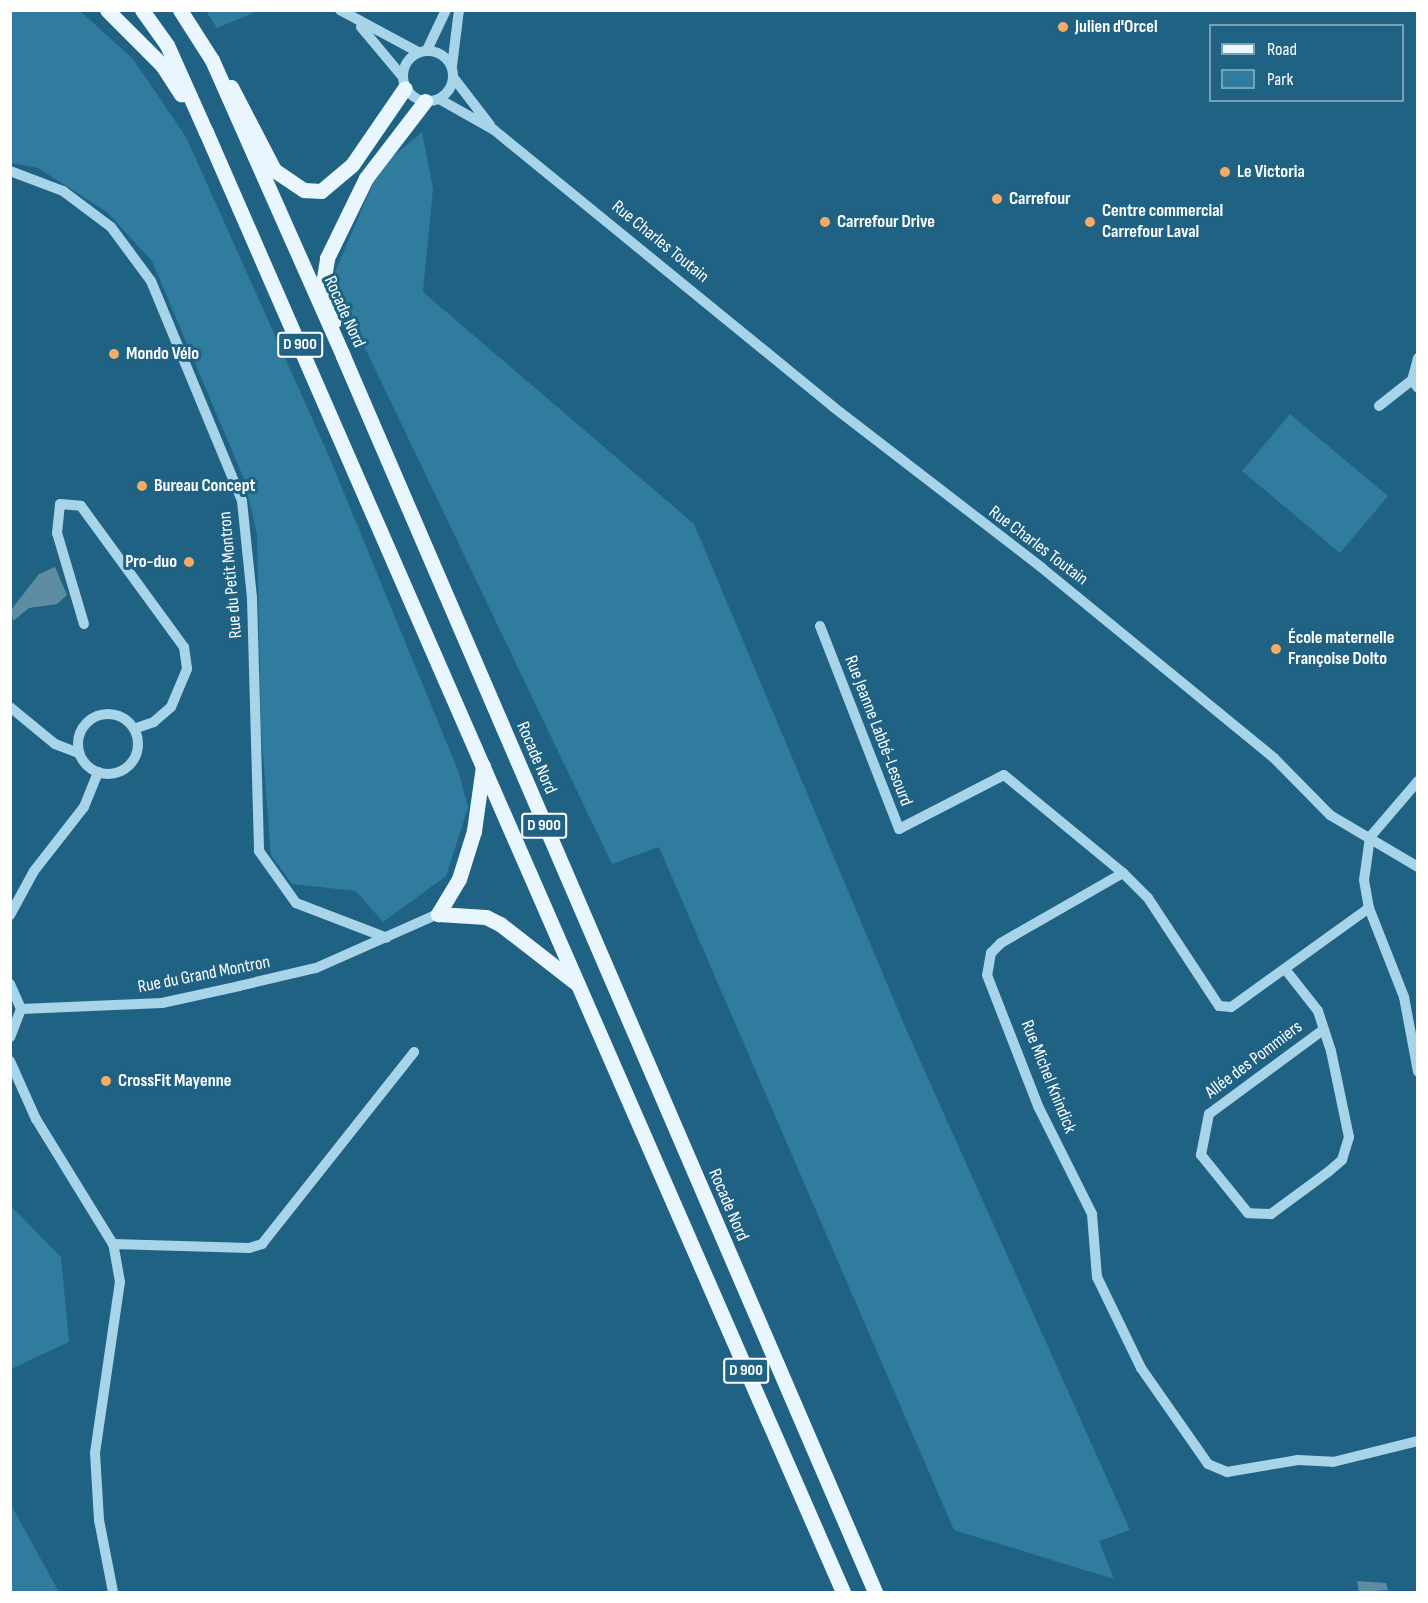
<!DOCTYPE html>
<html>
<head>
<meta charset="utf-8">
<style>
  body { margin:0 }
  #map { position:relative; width:1428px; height:1603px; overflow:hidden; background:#206283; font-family:"Sofia Sans Condensed",sans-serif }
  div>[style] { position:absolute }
  .green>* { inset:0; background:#307c9f }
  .water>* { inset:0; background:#5e8ca3 }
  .minor>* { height:10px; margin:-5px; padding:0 5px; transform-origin:5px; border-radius:5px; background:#a7d4e9 }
  .minor>.ring { margin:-5px; padding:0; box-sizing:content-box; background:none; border:10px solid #a7d4e9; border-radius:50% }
  .major>* { height:15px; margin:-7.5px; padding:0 7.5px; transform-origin:7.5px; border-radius:7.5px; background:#eaf6fe }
  .dots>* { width:16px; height:16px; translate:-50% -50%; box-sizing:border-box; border:3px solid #206283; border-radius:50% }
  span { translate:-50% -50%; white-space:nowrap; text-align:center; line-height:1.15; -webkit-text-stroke:6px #206283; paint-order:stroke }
  .shield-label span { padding:2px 4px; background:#206283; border:2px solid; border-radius:4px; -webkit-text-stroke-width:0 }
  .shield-label { font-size:16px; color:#fff; font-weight:700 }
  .poi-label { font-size:18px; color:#fff; font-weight:700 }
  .left { translate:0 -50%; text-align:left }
  .right { translate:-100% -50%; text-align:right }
  .street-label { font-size:18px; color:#fff }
  .frame { position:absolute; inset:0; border:12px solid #fff; pointer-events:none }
  .legend { position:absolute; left:1209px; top:24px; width:195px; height:78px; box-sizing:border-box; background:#206283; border:2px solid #79a1b5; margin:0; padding:8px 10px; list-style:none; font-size:18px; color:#fff }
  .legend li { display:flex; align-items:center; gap:12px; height:30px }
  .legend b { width:30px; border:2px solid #79a1b5 }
</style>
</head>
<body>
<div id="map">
  <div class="green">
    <div style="clip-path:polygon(80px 11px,133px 59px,186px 137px,328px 454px,459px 773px,468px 808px,446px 876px,383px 922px,356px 891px,292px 884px,271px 855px,261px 729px,257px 534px,244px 479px,152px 261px,107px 212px,38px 168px,11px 163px,11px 11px)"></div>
    <div style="clip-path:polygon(206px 11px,251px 10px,253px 13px,217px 28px)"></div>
    <div style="clip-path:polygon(422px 132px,433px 189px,423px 292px,694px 524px,906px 1029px,1130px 1530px,1099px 1541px,1114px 1579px,954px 1530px,659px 847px,612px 864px,332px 279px,380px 167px)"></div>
    <div style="clip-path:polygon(1290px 414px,1388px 496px,1340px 553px,1242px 471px)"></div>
    <div style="clip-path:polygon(11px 1206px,61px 1257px,69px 1342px,11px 1369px)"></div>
    <div style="clip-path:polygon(11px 1505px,59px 1592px,11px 1592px)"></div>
  </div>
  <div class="water">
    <div style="clip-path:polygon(55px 567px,67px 595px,57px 604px,29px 608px,13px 621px,11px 610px,39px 574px)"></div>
    <div style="clip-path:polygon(1357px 1581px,1386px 1583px,1388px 1590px,1359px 1592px)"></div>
  </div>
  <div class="minor">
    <div style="left:340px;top:10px;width:89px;rotate:28.3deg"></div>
    <div style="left:361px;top:27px;width:64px;rotate:50.1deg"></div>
    <div style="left:427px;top:50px;width:44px;rotate:-64.6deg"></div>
    <div class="ring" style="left:403px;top:51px;width:40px;height:40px"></div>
    <div style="left:452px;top:66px;width:56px;rotate:-82.9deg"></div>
    <div style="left:453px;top:77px;width:61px;rotate:52.4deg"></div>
    <div style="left:439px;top:99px;width:63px;rotate:29.4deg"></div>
    <div style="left:494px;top:130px;width:436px;rotate:39.2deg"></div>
    <div style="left:832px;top:406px;width:265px;rotate:37.6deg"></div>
    <div style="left:1042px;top:568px;width:300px;rotate:39.3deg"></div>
    <div style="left:1274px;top:758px;width:80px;rotate:45.5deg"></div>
    <div style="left:1330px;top:815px;width:102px;rotate:30.6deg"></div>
    <div style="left:10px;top:171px;width:57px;rotate:20.7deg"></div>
    <div style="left:63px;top:191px;width:60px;rotate:36.9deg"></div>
    <div style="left:111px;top:227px;width:67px;rotate:53.5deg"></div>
    <div style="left:151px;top:281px;width:238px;rotate:67.5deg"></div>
    <div style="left:242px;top:501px;width:98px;rotate:84.1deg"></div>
    <div style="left:252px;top:598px;width:253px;rotate:88.4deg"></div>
    <div style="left:259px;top:851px;width:64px;rotate:54.6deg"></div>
    <div style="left:296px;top:903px;width:97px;rotate:21deg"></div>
    <div style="left:1418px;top:358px;width:23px;rotate:105deg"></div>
    <div style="left:1412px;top:380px;width:10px;rotate:53deg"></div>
    <div style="left:1379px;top:406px;width:42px;rotate:-38.2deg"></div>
    <div style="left:84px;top:624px;width:95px;rotate:-106.5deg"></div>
    <div style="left:57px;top:533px;width:29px;rotate:-84deg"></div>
    <div style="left:60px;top:504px;width:21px;rotate:5deg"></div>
    <div style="left:81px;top:506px;width:175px;rotate:53.9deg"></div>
    <div style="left:184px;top:647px;width:22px;rotate:82deg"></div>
    <div style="left:187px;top:669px;width:41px;rotate:112.8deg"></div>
    <div style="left:171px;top:707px;width:23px;rotate:139deg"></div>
    <div style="left:154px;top:722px;width:21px;rotate:161deg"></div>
    <div style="left:820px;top:626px;width:218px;rotate:68.7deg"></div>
    <div style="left:899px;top:829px;width:118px;rotate:-27.2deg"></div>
    <div style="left:1004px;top:775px;width:154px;rotate:39.5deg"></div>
    <div style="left:10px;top:707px;width:58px;rotate:39.4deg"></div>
    <div style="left:55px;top:744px;width:26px;rotate:21deg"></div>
    <div class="ring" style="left:78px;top:714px;width:50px;height:50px"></div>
    <div style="left:1418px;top:781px;width:74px;rotate:130.6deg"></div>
    <div style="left:1370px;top:837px;width:43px;rotate:97.9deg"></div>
    <div style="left:1364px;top:880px;width:28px;rotate:80deg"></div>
    <div style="left:1369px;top:908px;width:96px;rotate:68.5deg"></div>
    <div style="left:1404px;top:997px;width:76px;rotate:79.4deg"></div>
    <div style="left:1369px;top:908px;width:170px;rotate:144.3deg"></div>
    <div style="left:1231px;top:1007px;width:12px;rotate:-175deg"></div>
    <div style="left:1219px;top:1006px;width:129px;rotate:-123.3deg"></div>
    <div style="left:1148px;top:898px;width:35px;rotate:-135deg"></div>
    <div style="left:1123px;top:873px;width:141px;rotate:150.2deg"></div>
    <div style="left:1001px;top:943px;width:14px;rotate:135deg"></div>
    <div style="left:991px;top:953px;width:22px;rotate:100deg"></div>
    <div style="left:987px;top:975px;width:141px;rotate:68.7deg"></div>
    <div style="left:1038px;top:1106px;width:121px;rotate:63.4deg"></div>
    <div style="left:1092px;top:1214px;width:63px;rotate:85.5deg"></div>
    <div style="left:1097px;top:1277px;width:101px;rotate:64.2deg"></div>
    <div style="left:1141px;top:1368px;width:117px;rotate:55.1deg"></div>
    <div style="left:1208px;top:1464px;width:21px;rotate:23deg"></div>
    <div style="left:1227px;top:1472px;width:72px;rotate:-9.6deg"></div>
    <div style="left:1298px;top:1460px;width:35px;rotate:3deg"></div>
    <div style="left:1333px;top:1462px;width:88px;rotate:-13.9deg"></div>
    <div style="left:10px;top:915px;width:50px;rotate:-61.4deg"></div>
    <div style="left:34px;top:871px;width:81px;rotate:-52deg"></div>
    <div style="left:84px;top:807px;width:38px;rotate:-68deg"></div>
    <div style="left:1285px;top:969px;width:53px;rotate:51.8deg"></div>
    <div style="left:1318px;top:1011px;width:42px;rotate:72deg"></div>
    <div style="left:1331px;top:1051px;width:88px;rotate:78.2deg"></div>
    <div style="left:1349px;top:1137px;width:24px;rotate:107deg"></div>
    <div style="left:1342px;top:1160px;width:18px;rotate:139deg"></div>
    <div style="left:1328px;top:1172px;width:71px;rotate:143.6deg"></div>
    <div style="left:1271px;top:1214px;width:23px;rotate:-178deg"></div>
    <div style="left:1248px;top:1213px;width:75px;rotate:-129deg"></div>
    <div style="left:1201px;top:1155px;width:42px;rotate:-79deg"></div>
    <div style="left:1209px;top:1114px;width:142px;rotate:-36.4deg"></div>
    <div style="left:10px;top:984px;width:27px;rotate:66deg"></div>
    <div style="left:21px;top:1009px;width:30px;rotate:111deg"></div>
    <div style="left:21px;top:1009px;width:141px;rotate:-2.4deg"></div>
    <div style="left:162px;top:1003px;width:79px;rotate:-12.4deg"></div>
    <div style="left:239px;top:986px;width:79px;rotate:-13.2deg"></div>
    <div style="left:316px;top:968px;width:133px;rotate:-23.9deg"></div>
    <div style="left:10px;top:1061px;width:64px;rotate:65.9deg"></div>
    <div style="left:36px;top:1119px;width:147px;rotate:58.4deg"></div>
    <div style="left:113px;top:1592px;width:73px;rotate:-101deg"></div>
    <div style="left:99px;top:1520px;width:67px;rotate:-93.4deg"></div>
    <div style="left:95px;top:1453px;width:173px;rotate:-81.7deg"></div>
    <div style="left:120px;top:1282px;width:39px;rotate:-100deg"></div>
    <div style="left:113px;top:1244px;width:136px;rotate:1.7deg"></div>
    <div style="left:249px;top:1248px;width:14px;rotate:-17deg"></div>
    <div style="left:262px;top:1244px;width:245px;rotate:-51.6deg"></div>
  </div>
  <div class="major">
    <div style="left:107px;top:10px;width:78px;rotate:45deg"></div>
    <div style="left:162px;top:65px;width:35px;rotate:57deg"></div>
    <div style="left:142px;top:10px;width:43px;rotate:54.5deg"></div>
    <div style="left:167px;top:45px;width:95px;rotate:65.9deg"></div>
    <div style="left:206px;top:132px;width:1593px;rotate:66.43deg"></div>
    <div style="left:180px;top:10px;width:59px;rotate:57.4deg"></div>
    <div style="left:212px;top:60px;width:324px;rotate:66.1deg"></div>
    <div style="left:343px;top:356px;width:1346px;rotate:66.71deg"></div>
    <div style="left:231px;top:87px;width:93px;rotate:62.6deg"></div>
    <div style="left:274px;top:170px;width:36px;rotate:34deg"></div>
    <div style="left:304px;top:190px;width:17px;rotate:3deg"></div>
    <div style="left:321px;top:191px;width:40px;rotate:-40deg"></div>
    <div style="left:352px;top:165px;width:93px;rotate:-55.5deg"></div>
    <div style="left:334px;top:321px;width:44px;rotate:-103.1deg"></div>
    <div style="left:324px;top:278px;width:20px;rotate:-81deg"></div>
    <div style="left:327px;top:258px;width:89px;rotate:-64deg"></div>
    <div style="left:366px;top:178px;width:97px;rotate:-52.5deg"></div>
    <div style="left:483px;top:766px;width:66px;rotate:97.9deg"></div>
    <div style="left:474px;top:831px;width:50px;rotate:107.4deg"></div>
    <div style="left:459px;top:879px;width:41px;rotate:121deg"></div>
    <div style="left:438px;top:914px;width:48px;rotate:3.6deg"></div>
    <div style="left:486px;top:917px;width:16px;rotate:27deg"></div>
    <div style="left:500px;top:924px;width:98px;rotate:37.9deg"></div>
  </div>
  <div class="dots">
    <div style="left:1063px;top:27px;background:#f6ac68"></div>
    <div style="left:1225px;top:172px;background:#f6ac68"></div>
    <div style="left:997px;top:199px;background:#f6ac68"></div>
    <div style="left:825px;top:222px;background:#f6ac68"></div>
    <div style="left:1090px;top:222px;background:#f6ac68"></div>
    <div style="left:114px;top:354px;background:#f6ac68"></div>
    <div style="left:142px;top:486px;background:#f6ac68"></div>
    <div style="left:189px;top:562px;background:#f6ac68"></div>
    <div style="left:1276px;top:649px;background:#f6ac68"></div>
    <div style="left:106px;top:1081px;background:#f6ac68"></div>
  </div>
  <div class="shield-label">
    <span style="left:300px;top:345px">D 900</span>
    <span style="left:544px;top:826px">D 900</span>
    <span style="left:746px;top:1371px">D 900</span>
  </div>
  <div class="poi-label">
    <span class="left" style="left:1075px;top:27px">Julien d'Orcel</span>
    <span class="left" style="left:1237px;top:172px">Le Victoria</span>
    <span class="left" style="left:1009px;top:199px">Carrefour</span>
    <span class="left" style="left:1102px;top:222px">Centre commercial<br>Carrefour Laval</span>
    <span class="left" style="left:837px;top:222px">Carrefour Drive</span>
    <span class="left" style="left:126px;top:354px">Mondo Vélo</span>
    <span class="left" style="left:154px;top:486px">Bureau Concept</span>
    <span class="right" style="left:177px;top:562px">Pro-duo</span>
    <span class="left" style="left:1288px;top:649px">École maternelle<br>Françoise Dolto</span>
    <span class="left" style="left:118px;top:1081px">CrossFit Mayenne</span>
  </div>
  <div class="street-label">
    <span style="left:660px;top:242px;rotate:39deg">Rue Charles Toutain</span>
    <span style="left:344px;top:312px;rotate:66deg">Rocade Nord</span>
    <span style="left:1038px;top:546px;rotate:37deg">Rue Charles Toutain</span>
    <span style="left:231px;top:575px;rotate:-95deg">Rue du Petit Montron</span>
    <span style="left:878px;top:731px;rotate:69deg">Rue Jeanne Labbé-Lesourd</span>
    <span style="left:536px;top:758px;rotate:67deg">Rocade Nord</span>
    <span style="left:204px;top:975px;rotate:-11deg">Rue du Grand Montron</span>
    <span style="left:1254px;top:1060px;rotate:-37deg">Allée des Pommiers</span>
    <span style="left:1048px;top:1077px;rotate:68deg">Rue Michel Knindick</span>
    <span style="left:728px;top:1205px;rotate:67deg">Rocade Nord</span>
  </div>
  <div class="frame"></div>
  <ul class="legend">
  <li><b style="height:8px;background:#eaf6fe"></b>Road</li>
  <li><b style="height:16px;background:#307c9f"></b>Park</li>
  </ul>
</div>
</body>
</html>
